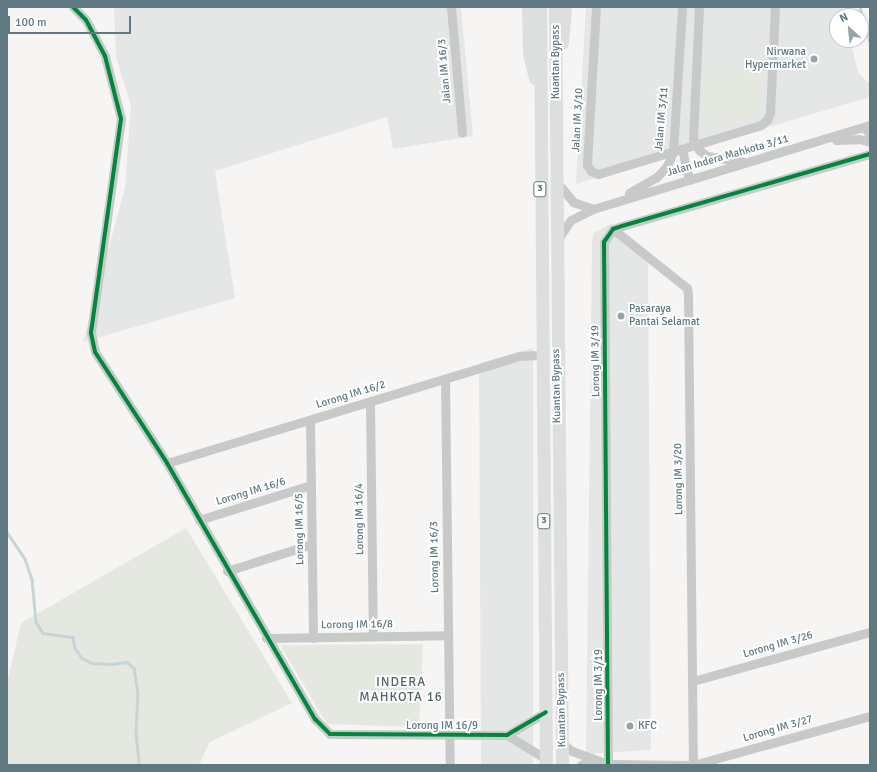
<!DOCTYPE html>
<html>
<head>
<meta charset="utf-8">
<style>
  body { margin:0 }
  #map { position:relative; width:877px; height:772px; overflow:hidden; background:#f6f5f4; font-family:Signika,sans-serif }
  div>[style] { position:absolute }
  .built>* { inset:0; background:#e5e7e6 }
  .green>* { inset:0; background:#e5e7e1 }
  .stream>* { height:2.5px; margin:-1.25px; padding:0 1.25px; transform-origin:1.25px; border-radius:1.25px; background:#c8d5d6 }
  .minor>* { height:9px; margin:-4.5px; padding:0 4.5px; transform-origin:4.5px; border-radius:4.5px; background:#c8caca }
  .highway>* { height:13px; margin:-6.5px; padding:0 6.5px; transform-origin:6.5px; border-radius:6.5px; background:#dddfdf }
  .cycleway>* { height:4px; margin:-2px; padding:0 2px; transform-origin:2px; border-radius:2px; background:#00873e }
  .dots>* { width:11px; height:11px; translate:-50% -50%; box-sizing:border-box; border:2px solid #fff; border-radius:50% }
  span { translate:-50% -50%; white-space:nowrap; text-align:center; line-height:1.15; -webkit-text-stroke:4px #fff; paint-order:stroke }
  .shield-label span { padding:1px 3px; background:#fff; border:1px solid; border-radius:3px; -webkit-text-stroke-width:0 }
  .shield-label { font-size:10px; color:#607880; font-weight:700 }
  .poi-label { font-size:11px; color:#607880 }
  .right { translate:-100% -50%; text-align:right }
  .left { translate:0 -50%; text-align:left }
  .street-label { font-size:11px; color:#607880 }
  .quarter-label { font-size:13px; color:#52656b; letter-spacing:1px }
  .frame { position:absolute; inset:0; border:8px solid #607880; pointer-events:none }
  .north { position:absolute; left:829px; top:8px; width:40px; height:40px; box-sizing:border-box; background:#fff; border:1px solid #bfc9cc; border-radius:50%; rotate:333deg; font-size:11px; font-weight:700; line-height:16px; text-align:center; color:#607880 }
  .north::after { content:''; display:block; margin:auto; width:14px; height:18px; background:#94a4a9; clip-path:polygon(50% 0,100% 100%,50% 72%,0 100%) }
  .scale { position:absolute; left:8px; top:16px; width:123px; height:18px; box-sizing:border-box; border:2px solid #607880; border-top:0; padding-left:5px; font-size:12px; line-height:14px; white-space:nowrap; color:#607880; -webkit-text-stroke:3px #fff; paint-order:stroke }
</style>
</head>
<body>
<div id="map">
  <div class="built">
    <div style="clip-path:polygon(114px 7px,461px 7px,473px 136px,393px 149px,387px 117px,215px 171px,235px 298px,83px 342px,125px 188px,131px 106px,116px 57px)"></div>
    <div style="clip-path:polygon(586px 7px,842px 7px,844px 16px,837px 16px,837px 40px,850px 40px,858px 72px,868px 83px,870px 82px,870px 97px,576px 184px)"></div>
    <div style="clip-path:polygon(611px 224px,648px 260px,651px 750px,586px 754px,592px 243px,593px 233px)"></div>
    <div style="clip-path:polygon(533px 348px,533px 765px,481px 765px,479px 363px)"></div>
  </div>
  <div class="green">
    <div style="clip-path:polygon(704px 64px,761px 68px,759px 114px,700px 132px)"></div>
    <div style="clip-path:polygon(186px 528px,292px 703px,210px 742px,199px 765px,7px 765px,7px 683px,21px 623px)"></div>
    <div style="clip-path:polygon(423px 644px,419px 727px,327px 724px,280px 645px)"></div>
  </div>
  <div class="stream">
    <div style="left:860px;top:7px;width:35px;rotate:74deg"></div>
    <div style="left:7px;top:532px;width:32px;rotate:56deg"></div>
    <div style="left:25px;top:559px;width:21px;rotate:71deg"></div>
    <div style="left:32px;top:579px;width:43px;rotate:84.7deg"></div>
    <div style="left:36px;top:622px;width:13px;rotate:58deg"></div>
    <div style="left:43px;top:633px;width:30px;rotate:8deg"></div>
    <div style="left:73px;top:637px;width:11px;rotate:80deg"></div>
    <div style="left:75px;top:648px;width:12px;rotate:55deg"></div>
    <div style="left:82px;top:658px;width:11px;rotate:27deg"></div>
    <div style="left:92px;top:663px;width:19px;rotate:3deg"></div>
    <div style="left:111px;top:664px;width:16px;rotate:-7deg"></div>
    <div style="left:127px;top:662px;width:9px;rotate:41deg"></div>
    <div style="left:134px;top:668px;width:24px;rotate:81deg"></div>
    <div style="left:138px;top:692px;width:42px;rotate:92.7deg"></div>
    <div style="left:136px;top:734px;width:31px;rotate:84deg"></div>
  </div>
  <div class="minor">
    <div style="left:73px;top:7px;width:18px;rotate:45deg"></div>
    <div style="left:86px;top:20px;width:41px;rotate:62.2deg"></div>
    <div style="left:105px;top:56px;width:65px;rotate:75.7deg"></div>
    <div style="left:121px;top:119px;width:216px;rotate:98deg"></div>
    <div style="left:91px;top:333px;width:19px;rotate:78deg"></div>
    <div style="left:95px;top:352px;width:132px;rotate:57deg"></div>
    <div style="left:167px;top:463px;width:296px;rotate:60deg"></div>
    <div style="left:315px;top:719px;width:21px;rotate:45deg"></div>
    <div style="left:330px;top:734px;width:177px;rotate:0.3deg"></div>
    <div style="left:507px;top:735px;width:45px;rotate:-30.5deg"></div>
    <div style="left:451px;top:7px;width:126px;rotate:85deg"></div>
    <div style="left:596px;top:7px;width:158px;rotate:93.3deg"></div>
    <div style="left:587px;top:165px;width:7px;rotate:56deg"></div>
    <div style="left:591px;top:171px;width:8px;rotate:23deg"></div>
    <div style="left:598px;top:174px;width:170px;rotate:-16.7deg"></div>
    <div style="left:761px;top:125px;width:8px;rotate:-40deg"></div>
    <div style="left:767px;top:120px;width:8px;rotate:-67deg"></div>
    <div style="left:770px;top:113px;width:106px;rotate:-87.3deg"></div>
    <div style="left:699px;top:7px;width:132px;rotate:92.6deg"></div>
    <div style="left:693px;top:139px;width:13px;rotate:61deg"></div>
    <div style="left:699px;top:150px;width:10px;rotate:37deg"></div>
    <div style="left:707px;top:156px;width:37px;rotate:9deg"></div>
    <div style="left:864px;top:127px;width:10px;rotate:53deg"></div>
    <div style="left:836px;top:140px;width:23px;rotate:-2deg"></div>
    <div style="left:859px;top:139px;width:11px;rotate:15deg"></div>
    <div style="left:682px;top:149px;width:32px;rotate:77deg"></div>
    <div style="left:557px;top:182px;width:26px;rotate:51deg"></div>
    <div style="left:573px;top:202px;width:21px;rotate:19deg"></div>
    <div style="left:629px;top:193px;width:32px;rotate:-30deg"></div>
    <div style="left:657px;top:177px;width:15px;rotate:-48deg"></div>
    <div style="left:667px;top:166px;width:15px;rotate:-67deg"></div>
    <div style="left:673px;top:152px;width:145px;rotate:-86.4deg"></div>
    <div style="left:613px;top:229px;width:95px;rotate:38.6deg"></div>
    <div style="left:687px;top:288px;width:6px;rotate:81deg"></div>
    <div style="left:688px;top:294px;width:471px;rotate:89.4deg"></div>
    <div style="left:693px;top:765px;width:184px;rotate:-15.5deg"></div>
    <div style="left:558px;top:239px;width:23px;rotate:-56deg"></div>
    <div style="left:571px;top:220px;width:25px;rotate:-27deg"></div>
    <div style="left:593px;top:209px;width:289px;rotate:-16.9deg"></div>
    <div style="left:445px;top:379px;width:386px;rotate:89.3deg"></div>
    <div style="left:370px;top:402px;width:234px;rotate:89.3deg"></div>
    <div style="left:310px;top:420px;width:218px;rotate:89.2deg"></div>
    <div style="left:167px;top:463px;width:369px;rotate:-16.9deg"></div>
    <div style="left:520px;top:356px;width:22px;rotate:-3deg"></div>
    <div style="left:199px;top:520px;width:117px;rotate:-17.4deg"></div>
    <div style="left:227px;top:571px;width:89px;rotate:-17.6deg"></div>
    <div style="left:266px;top:638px;width:182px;rotate:-0.9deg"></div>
    <div style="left:693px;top:681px;width:184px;rotate:-15.5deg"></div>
    <div style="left:507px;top:735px;width:46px;rotate:31.6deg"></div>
    <div style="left:562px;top:743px;width:13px;rotate:39deg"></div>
    <div style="left:572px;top:751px;width:38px;rotate:20deg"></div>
    <div style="left:608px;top:764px;width:84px;rotate:0.7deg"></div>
    <div style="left:608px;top:764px;width:522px;rotate:-90.44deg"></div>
    <div style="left:604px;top:242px;width:16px;rotate:-55deg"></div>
    <div style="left:613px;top:229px;width:9px;rotate:-18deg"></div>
    <div style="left:622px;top:226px;width:258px;rotate:-16.2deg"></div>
    <div style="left:581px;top:765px;width:13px;rotate:-23deg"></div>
  </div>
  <div class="highway">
    <div style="left:528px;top:7px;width:47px;rotate:88.8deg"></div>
    <div style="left:529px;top:54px;width:25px;rotate:76deg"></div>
    <div style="left:540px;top:7px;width:758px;rotate:89.55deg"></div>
    <div style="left:555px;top:7px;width:758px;rotate:89.47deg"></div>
    <div style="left:562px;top:43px;width:36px;rotate:-85deg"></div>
  </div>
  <div class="cycleway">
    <div style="left:73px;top:7px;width:18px;rotate:45deg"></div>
    <div style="left:86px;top:20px;width:41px;rotate:62.2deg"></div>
    <div style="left:105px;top:56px;width:65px;rotate:75.7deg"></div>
    <div style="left:121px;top:119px;width:216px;rotate:98deg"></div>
    <div style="left:91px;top:333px;width:19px;rotate:78deg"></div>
    <div style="left:95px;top:352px;width:132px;rotate:57deg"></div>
    <div style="left:167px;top:463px;width:296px;rotate:60deg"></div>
    <div style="left:315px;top:719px;width:21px;rotate:45deg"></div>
    <div style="left:330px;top:734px;width:177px;rotate:0.3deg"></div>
    <div style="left:507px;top:735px;width:45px;rotate:-30.5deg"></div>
    <div style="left:608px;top:764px;width:522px;rotate:-90.44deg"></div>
    <div style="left:604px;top:242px;width:16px;rotate:-55deg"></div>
    <div style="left:613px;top:229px;width:9px;rotate:-18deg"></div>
    <div style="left:622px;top:226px;width:258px;rotate:-16.2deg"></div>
  </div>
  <div class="dots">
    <div style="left:814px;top:59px;background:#94a4a9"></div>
    <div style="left:621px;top:316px;background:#94a4a9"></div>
    <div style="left:630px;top:726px;background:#94a4a9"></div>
  </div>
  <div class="shield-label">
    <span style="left:540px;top:189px">3</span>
    <span style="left:544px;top:521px">3</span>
  </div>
  <div class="poi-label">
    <span class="right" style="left:806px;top:59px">Nirwana<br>Hypermarket</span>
    <span class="left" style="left:629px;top:316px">Pasaraya<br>Pantai Selamat</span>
    <span class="left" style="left:638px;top:726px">KFC</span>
  </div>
  <div class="street-label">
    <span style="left:556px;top:62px;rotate:-90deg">Kuantan Bypass</span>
    <span style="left:445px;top:71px;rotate:-95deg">Jalan IM 16/3</span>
    <span style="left:662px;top:119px;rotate:-85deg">Jalan IM 3/11</span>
    <span style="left:578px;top:120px;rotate:-87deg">Jalan IM 3/10</span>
    <span style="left:728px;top:156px;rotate:-16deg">Jalan Indera Mahkota 3/11</span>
    <span style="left:596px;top:361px;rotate:-91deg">Lorong IM 3/19</span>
    <span style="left:557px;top:386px;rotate:-91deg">Kuantan Bypass</span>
    <span style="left:351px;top:395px;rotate:-17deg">Lorong IM 16/2</span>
    <span style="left:679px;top:479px;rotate:-91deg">Lorong IM 3/20</span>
    <span style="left:251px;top:492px;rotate:-17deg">Lorong IM 16/6</span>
    <span style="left:360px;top:519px;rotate:-91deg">Lorong IM 16/4</span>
    <span style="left:300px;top:529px;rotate:-91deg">Lorong IM 16/5</span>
    <span style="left:435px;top:557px;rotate:-91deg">Lorong IM 16/3</span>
    <span style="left:357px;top:625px;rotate:-1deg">Lorong IM 16/8</span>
    <span style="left:778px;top:645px;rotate:-16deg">Lorong IM 3/26</span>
    <span style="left:599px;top:685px;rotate:-90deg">Lorong IM 3/19</span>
    <span style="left:562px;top:710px;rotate:-91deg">Kuantan Bypass</span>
    <span style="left:442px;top:726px">Lorong IM 16/9</span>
    <span style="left:778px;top:729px;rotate:-16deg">Lorong IM 3/27</span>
  </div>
  <div class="quarter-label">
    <span style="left:401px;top:690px">INDERA<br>MAHKOTA 16</span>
  </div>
  <div class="frame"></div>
  <div class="north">N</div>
  <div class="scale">100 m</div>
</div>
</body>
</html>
